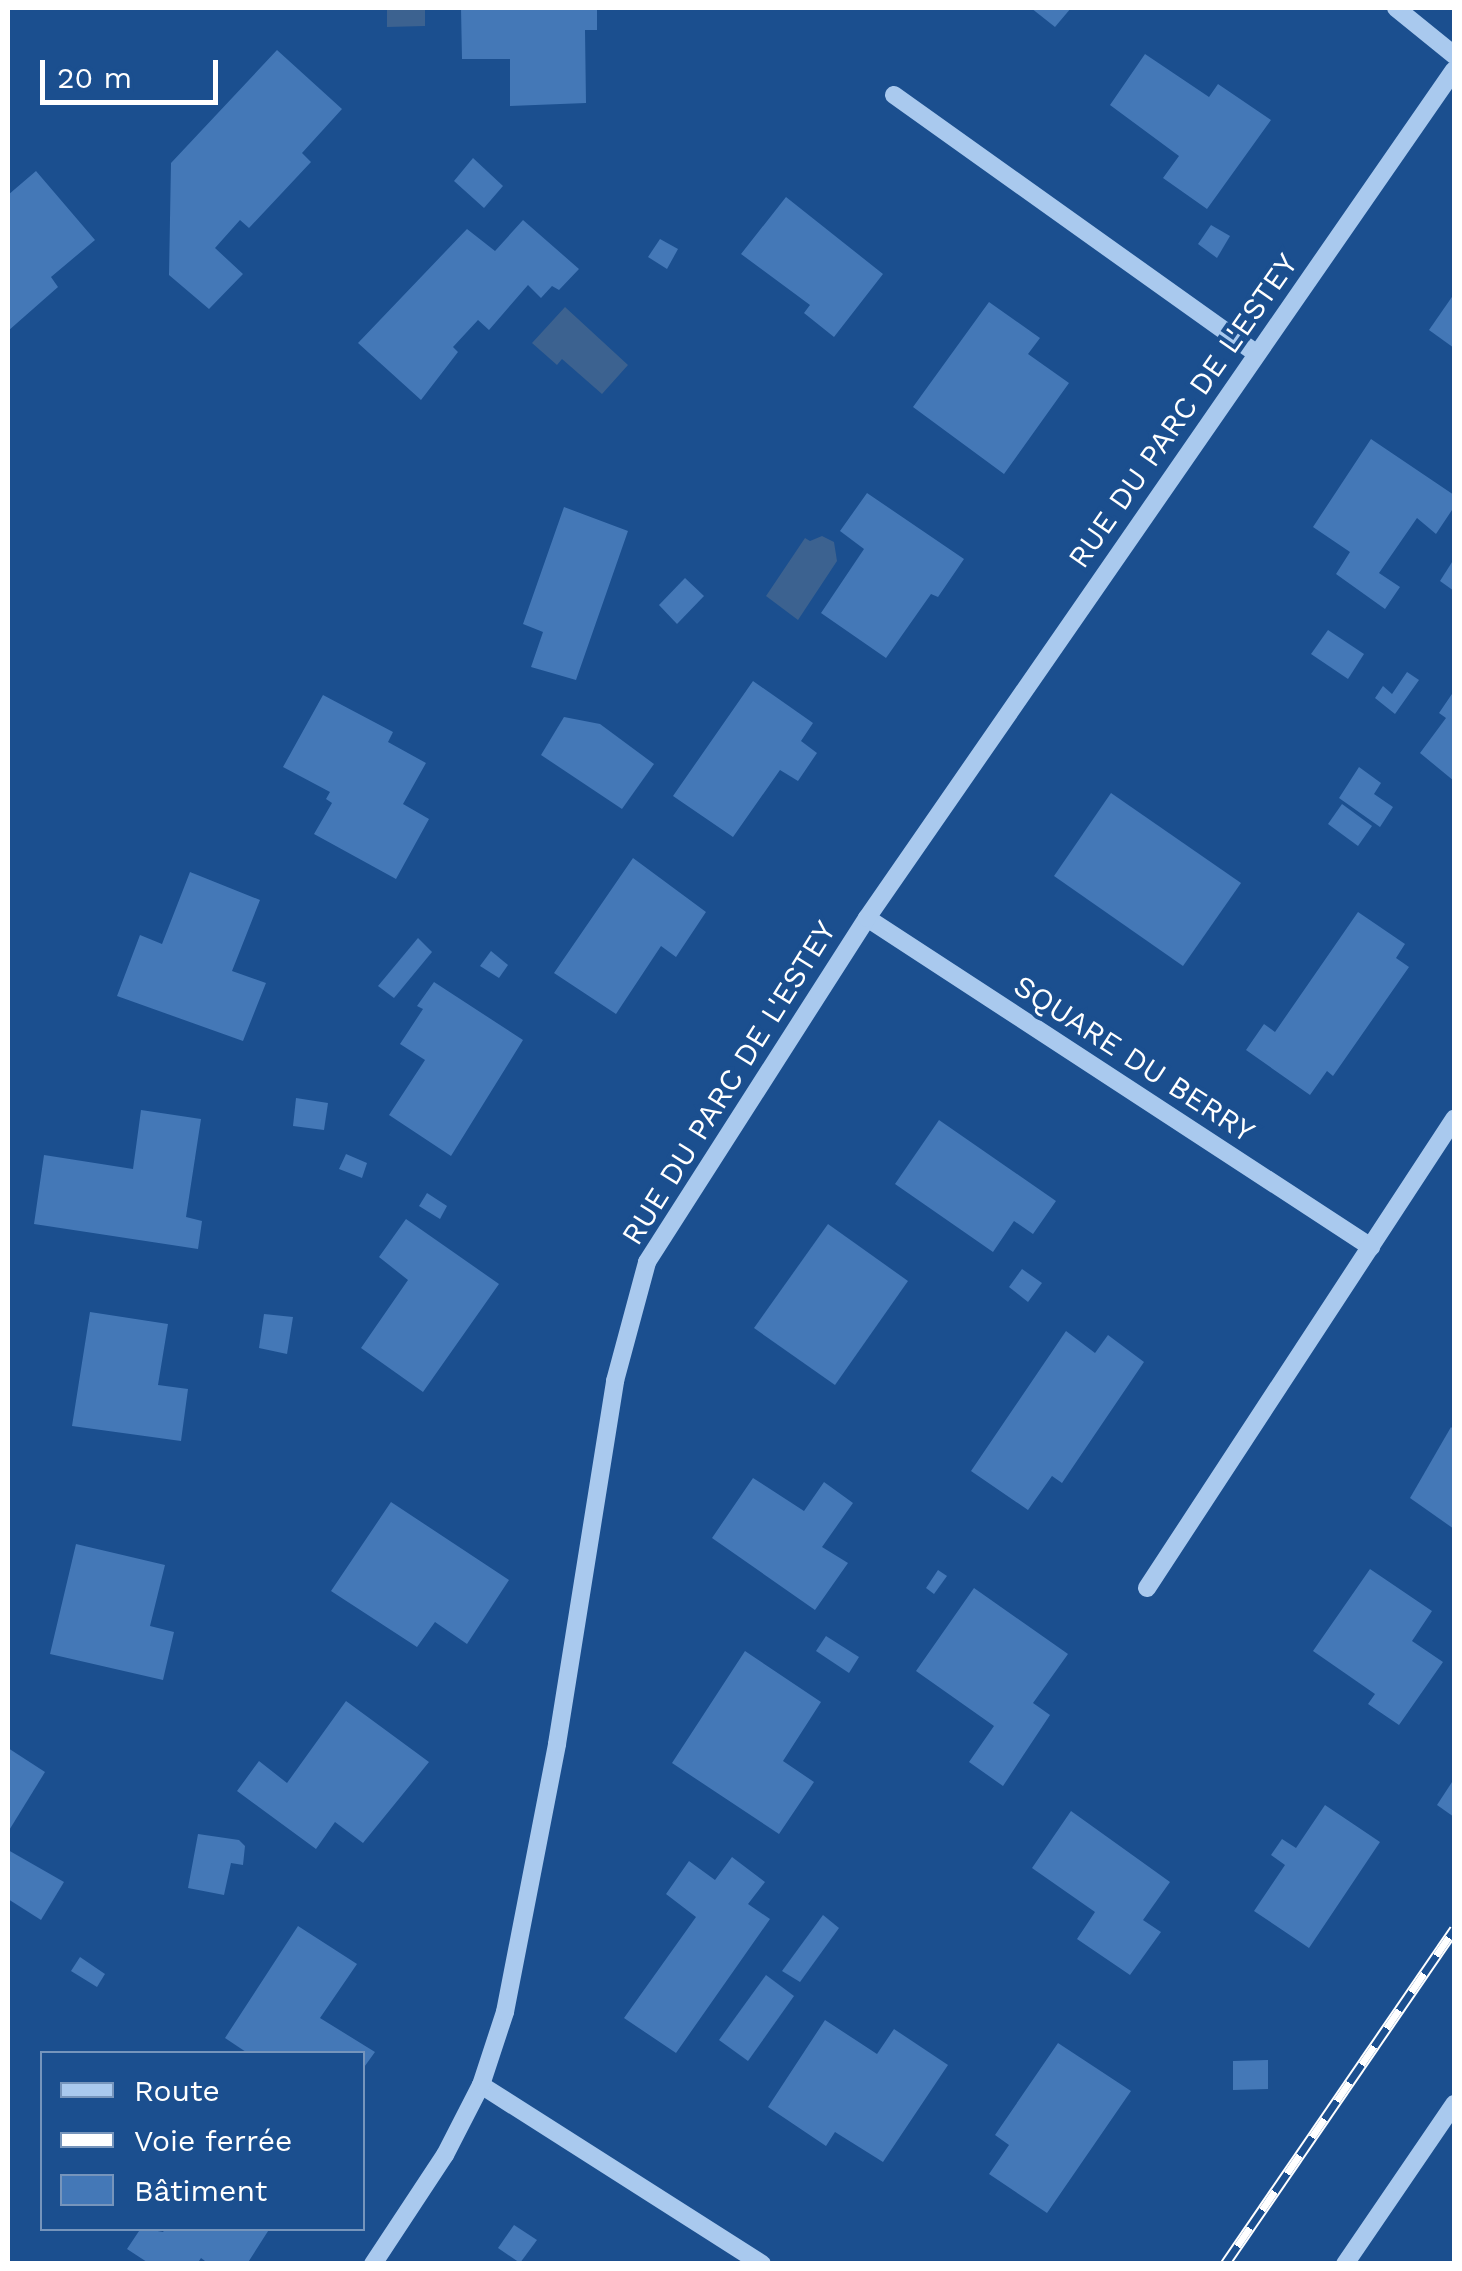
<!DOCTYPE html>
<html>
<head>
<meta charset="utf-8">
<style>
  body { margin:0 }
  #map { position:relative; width:1462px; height:2271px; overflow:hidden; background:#1b4f8f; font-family:"Work Sans",sans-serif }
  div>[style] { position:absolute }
  .water>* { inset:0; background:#3c6290 }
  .building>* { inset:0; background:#4478b7 }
  .minor>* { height:18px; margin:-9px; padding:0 9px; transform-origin:9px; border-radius:9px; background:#a9c9ee }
  .rail>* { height:11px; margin-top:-5.5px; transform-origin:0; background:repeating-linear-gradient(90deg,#1b4f8f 0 22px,#fff 0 44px); box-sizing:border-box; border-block:2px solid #fff }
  span { translate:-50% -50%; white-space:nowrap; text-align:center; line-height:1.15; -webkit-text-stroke:8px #1b4f8f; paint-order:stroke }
  .street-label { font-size:30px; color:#fff }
  .frame { position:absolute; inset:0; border:10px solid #fff; pointer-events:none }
  .legend { position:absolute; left:40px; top:2051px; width:325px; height:180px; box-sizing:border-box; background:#1b4f8f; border:2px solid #7695bc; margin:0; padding:12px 18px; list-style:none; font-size:30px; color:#fff }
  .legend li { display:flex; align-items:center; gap:20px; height:50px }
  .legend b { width:50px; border:2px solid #7695bc }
  .scale { position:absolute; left:40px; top:60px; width:178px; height:45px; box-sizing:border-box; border:5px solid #fff; border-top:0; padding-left:12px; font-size:30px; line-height:35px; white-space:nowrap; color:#fff; -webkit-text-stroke:8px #1b4f8f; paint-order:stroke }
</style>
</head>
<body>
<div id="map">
  <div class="water">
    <div style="clip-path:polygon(387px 8px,425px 8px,425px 26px,387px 27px)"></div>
    <div style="clip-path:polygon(565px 307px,628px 365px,602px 394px,562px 359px,557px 365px,532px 343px)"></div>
    <div style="clip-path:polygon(822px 536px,834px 542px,837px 561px,798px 620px,766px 596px,805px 538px,810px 541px)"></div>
  </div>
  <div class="building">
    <div style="clip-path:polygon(461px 8px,597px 8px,597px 30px,585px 30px,586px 103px,510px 106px,510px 59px,462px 59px)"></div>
    <div style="clip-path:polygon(1031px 8px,1071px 8px,1055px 27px)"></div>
    <div style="clip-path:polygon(277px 50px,342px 109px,302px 153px,311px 162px,249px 228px,240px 220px,215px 248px,243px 274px,209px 309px,169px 275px,171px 163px)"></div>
    <div style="clip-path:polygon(1145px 54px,1209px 97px,1218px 84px,1271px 120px,1207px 209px,1163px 178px,1179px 156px,1110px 105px)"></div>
    <div style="clip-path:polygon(473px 158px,503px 186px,484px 208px,454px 181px)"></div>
    <div style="clip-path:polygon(36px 171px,95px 240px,51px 277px,58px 287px,8px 331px,8px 195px)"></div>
    <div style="clip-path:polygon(786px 197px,883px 274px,834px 337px,804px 313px,810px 305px,741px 254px)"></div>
    <div style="clip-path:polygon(523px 220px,579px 269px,559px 290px,552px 286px,541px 298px,528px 285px,489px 330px,478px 320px,453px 347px,458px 352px,421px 400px,358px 343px,467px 229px,495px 251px)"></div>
    <div style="clip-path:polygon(1211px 225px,1230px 236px,1217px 258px,1198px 244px)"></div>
    <div style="clip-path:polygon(660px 239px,678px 249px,667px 269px,648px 257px)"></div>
    <div style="clip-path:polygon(1454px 294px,1454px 348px,1429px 330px)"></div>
    <div style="clip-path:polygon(989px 302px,1040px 338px,1028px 354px,1069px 383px,1004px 474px,913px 407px)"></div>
    <div style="clip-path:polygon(1371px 439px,1454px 495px,1454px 507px,1436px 534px,1417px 518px,1379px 573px,1400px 587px,1385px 609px,1336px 574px,1350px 552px,1313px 527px)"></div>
    <div style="clip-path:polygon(867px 493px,964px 559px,938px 597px,931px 594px,886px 658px,821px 613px,864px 549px,840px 531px)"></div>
    <div style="clip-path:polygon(564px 507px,628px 531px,576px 680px,531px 667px,543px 632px,523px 624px)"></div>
    <div style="clip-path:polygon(1454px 559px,1454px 591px,1440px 581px)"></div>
    <div style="clip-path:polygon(685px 578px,704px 596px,677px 624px,659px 605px)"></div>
    <div style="clip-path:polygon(1328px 630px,1364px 654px,1348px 679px,1311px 654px)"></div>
    <div style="clip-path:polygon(1407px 672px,1419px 680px,1395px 714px,1375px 698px,1383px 686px,1392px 694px)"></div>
    <div style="clip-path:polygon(753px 681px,813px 723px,801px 741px,817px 753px,798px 781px,780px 770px,733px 837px,673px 796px)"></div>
    <div style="clip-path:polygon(1454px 691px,1454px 781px,1420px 753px,1446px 718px,1439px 713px)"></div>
    <div style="clip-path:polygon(323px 695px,393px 732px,388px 742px,426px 763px,403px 804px,429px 819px,396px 879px,314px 834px,332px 803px,326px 799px,330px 792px,283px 767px)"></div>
    <div style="clip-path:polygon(564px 717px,600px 724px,654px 764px,622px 809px,541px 755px)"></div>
    <div style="clip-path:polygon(1359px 767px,1381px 783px,1374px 794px,1393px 807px,1380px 827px,1339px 798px)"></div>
    <div style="clip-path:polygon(1111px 793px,1241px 883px,1183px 966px,1054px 876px)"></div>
    <div style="clip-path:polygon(1342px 804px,1372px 826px,1358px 846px,1328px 824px)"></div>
    <div style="clip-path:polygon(633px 858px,706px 912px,676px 957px,661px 946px,616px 1014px,554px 973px)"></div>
    <div style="clip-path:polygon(190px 872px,260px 900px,232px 971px,266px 983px,243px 1041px,117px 996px,140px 935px,162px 944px)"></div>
    <div style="clip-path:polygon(1358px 912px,1405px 944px,1396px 958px,1409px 967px,1333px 1076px,1327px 1071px,1310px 1095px,1246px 1050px,1264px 1024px,1275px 1032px)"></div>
    <div style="clip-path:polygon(418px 938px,432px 952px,394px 998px,378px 986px)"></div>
    <div style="clip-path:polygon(491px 951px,508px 965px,499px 978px,480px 966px)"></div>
    <div style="clip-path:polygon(434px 982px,523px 1040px,451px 1156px,389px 1115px,425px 1060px,400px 1044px,423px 1009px,417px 1006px)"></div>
    <div style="clip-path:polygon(296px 1098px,328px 1103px,324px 1130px,293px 1126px)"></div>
    <div style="clip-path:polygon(141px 1110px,201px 1119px,186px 1217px,202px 1221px,198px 1249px,34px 1224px,44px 1155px,133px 1169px)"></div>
    <div style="clip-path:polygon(939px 1120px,1056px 1201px,1033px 1234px,1014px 1221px,993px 1252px,895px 1184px)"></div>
    <div style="clip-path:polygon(346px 1154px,367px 1163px,362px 1178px,339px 1169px)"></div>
    <div style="clip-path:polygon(427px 1193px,447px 1206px,440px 1219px,419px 1206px)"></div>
    <div style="clip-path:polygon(406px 1219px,499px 1284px,423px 1392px,361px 1348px,408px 1280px,379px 1257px)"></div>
    <div style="clip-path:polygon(828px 1224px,908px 1281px,835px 1385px,754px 1328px)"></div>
    <div style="clip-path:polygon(1022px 1269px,1042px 1283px,1028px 1302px,1009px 1287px)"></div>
    <div style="clip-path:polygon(90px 1312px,168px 1324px,158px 1385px,188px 1389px,181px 1441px,72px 1426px)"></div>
    <div style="clip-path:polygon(264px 1314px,293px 1317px,287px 1354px,259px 1348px)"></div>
    <div style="clip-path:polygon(1066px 1331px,1095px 1353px,1108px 1335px,1144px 1362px,1062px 1483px,1052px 1476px,1028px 1510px,971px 1471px)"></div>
    <div style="clip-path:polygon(1451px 1427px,1454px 1430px,1454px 1529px,1410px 1498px)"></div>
    <div style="clip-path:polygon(753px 1478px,804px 1511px,824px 1482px,853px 1503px,822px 1547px,848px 1563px,815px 1610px,712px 1538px)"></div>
    <div style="clip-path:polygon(391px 1502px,509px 1580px,467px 1644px,435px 1622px,417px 1647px,331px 1591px)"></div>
    <div style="clip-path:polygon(76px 1544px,165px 1565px,150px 1626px,174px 1632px,163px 1680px,50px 1654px)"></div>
    <div style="clip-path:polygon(1370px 1569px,1432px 1611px,1412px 1641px,1443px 1662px,1399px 1725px,1368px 1704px,1375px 1694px,1313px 1651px)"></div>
    <div style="clip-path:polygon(938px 1570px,947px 1576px,934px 1594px,926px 1588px)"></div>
    <div style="clip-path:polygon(974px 1588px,1068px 1654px,1033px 1703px,1050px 1715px,1003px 1786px,969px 1762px,994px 1726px,916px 1671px)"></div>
    <div style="clip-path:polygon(826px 1636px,859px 1657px,849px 1673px,816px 1651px)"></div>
    <div style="clip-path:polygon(745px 1651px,821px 1702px,783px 1761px,814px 1782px,779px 1834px,672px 1763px)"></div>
    <div style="clip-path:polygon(346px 1701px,429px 1762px,363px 1843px,335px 1822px,316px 1849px,237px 1791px,259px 1761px,287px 1783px)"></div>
    <div style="clip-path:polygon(8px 1748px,45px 1772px,8px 1832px)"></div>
    <div style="clip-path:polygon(1454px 1779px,1454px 1817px,1437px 1805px)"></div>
    <div style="clip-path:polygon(1325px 1805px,1380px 1842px,1309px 1948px,1254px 1911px,1285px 1865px,1271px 1855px,1282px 1839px,1296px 1848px)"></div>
    <div style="clip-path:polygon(1071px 1811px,1170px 1882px,1143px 1920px,1161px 1932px,1130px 1975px,1077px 1939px,1095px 1912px,1032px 1868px)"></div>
    <div style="clip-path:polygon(198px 1834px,239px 1840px,245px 1846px,243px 1865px,231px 1863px,224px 1895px,188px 1888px)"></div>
    <div style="clip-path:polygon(8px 1850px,64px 1882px,41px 1920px,8px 1899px)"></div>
    <div style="clip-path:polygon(732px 1857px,765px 1882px,748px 1904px,770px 1919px,676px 2053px,624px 2018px,696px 1917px,666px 1894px,689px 1861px,715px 1880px)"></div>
    <div style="clip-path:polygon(823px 1915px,839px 1928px,800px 1982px,782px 1971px)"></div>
    <div style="clip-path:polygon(298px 1926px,357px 1964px,320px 2018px,375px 2052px,362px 2070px,362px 2054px,249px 2054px,225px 2038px)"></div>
    <div style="clip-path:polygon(80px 1957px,105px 1974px,97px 1987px,71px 1971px)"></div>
    <div style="clip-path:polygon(766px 1975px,794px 1996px,748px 2061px,719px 2040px)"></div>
    <div style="clip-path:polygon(825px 2020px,877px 2054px,894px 2029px,948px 2065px,883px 2162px,835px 2132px,826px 2146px,768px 2107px)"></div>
    <div style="clip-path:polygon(1058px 2043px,1131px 2091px,1047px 2213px,989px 2174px,1009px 2145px,995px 2135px)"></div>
    <div style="clip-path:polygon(1268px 2060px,1268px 2089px,1233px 2090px,1233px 2061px)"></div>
    <div style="clip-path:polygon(514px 2225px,537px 2240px,520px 2263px,498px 2248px)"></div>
    <div style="clip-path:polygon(141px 2228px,163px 2232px,166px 2228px,270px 2228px,247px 2264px,209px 2264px,201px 2258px,197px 2264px,150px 2264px,127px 2249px)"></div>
  </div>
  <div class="minor">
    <div style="left:1396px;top:8px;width:75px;rotate:39deg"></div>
    <div style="left:894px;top:95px;width:445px;rotate:35.5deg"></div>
    <div style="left:867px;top:918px;width:602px;rotate:33.14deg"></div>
    <div style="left:1147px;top:1588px;width:561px;rotate:-56.79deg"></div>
    <div style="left:481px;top:2085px;width:333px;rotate:32.5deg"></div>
    <div style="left:373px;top:2264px;width:131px;rotate:-56.6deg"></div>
    <div style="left:445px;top:2155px;width:79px;rotate:-62.8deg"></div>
    <div style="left:481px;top:2085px;width:77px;rotate:-71.8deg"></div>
    <div style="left:505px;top:2012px;width:273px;rotate:-79deg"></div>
    <div style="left:557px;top:1744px;width:368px;rotate:-80.9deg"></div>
    <div style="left:615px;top:1381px;width:123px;rotate:-74.9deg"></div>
    <div style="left:647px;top:1262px;width:408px;rotate:-57.4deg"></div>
    <div style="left:867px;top:918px;width:1031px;rotate:-55.31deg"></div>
    <div style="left:1345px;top:2264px;width:194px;rotate:-55.7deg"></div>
  </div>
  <div class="rail">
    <div style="left:1225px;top:2264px;width:406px;rotate:-55.6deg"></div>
  </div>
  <div class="street-label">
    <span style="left:1183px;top:411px;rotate:-55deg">RUE DU PARC DE L'ESTEY</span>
    <span style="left:1134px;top:1059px;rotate:33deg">SQUARE DU BERRY</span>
    <span style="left:729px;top:1083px;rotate:-58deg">RUE DU PARC DE L'ESTEY</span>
  </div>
  <div class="frame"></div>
  <ul class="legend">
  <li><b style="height:12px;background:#a9c9ee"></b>Route</li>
  <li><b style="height:12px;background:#fff"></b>Voie ferrée</li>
  <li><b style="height:28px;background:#4478b7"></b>Bâtiment</li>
  </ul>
  <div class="scale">20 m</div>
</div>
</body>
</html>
